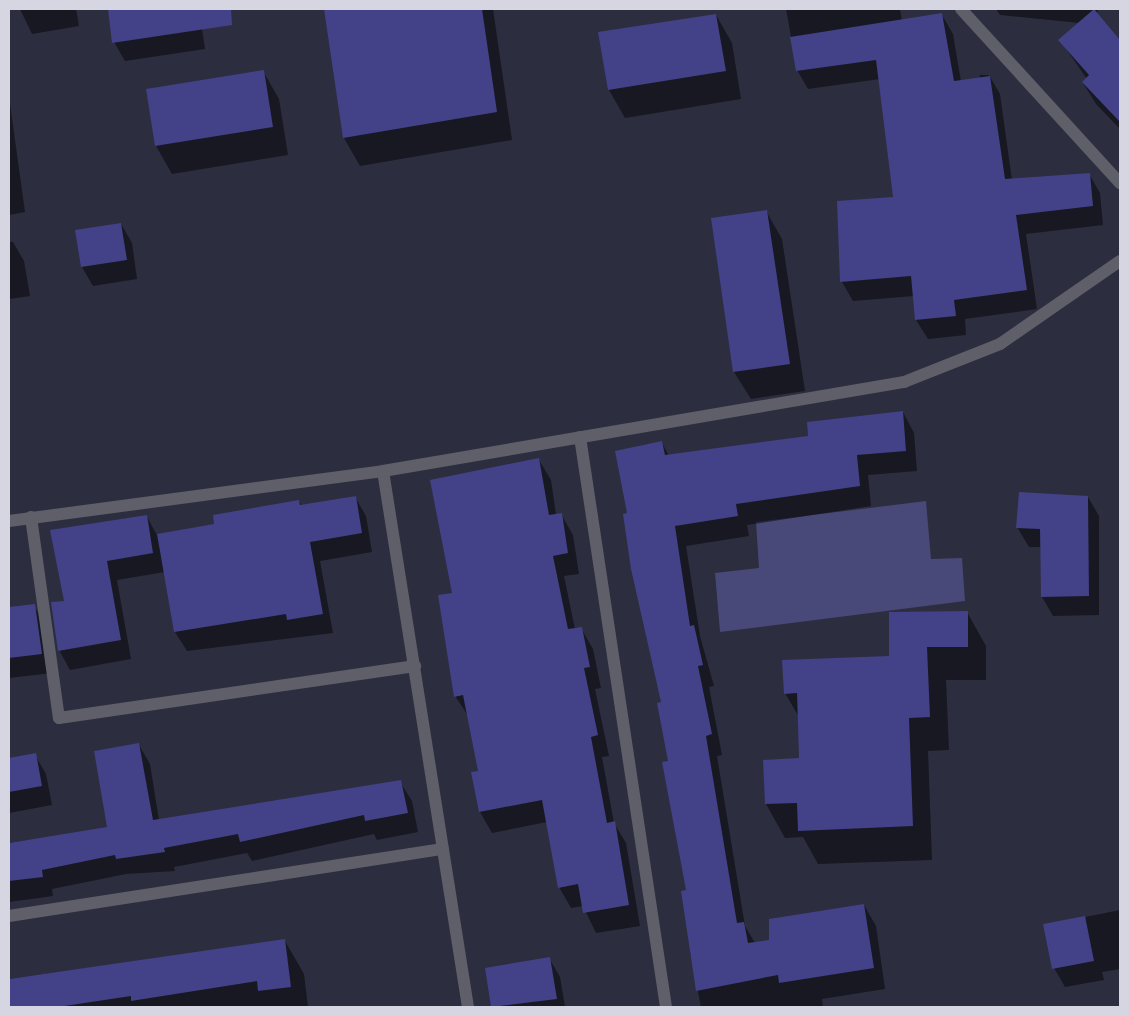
<!DOCTYPE html>
<html>
<head>
<meta charset="utf-8">
<style>
  body { margin:0 }
  #map { position:relative; width:1129px; height:1016px; overflow:hidden; background:#2c2d3f; font-family:Montserrat,sans-serif }
  div>[style] { position:absolute }
  .green>* { inset:0; background:#484978 }
  .shadow>* { inset:0; background:#0007 }
  .building>* { inset:0; background:#434187 }
  .street>* { height:12px; margin:-6px; padding:0 6px; transform-origin:6px; border-radius:6px; background:#5f5f69 }
  span { translate:-50% -50%; white-space:nowrap; text-align:center; line-height:1.15; -webkit-text-stroke:4px #2c2d3f; paint-order:stroke }
  .frame { position:absolute; inset:0; border:10px solid #d5d6e2; pointer-events:none }
</style>
</head>
<body>
<div id="map">
  <div class="green">
    <div style="clip-path:polygon(926px 501px,931px 559px,962px 558px,965px 601px,720px 632px,715px 573px,759px 568px,756px 522px)"></div>
  </div>
  <div class="shadow">
    <div style="clip-path:polygon(20px 9px,76px 9px,79px 26px,32px 34px)"></div>
    <div style="clip-path:polygon(109px 9px,199px 9px,205px 49px,125px 61px,114px 42px)"></div>
    <div style="clip-path:polygon(325px 9px,493px 9px,512px 140px,360px 166px,344px 138px)"></div>
    <div style="clip-path:polygon(786px 9px,900px 9px,902px 22px,942px 15px,953px 34px,971px 141px,980px 75px,989px 75px,1000px 94px,1012px 180px,1089px 174px,1100px 193px,1103px 225px,1026px 234px,1037px 309px,965px 319px,966px 335px,928px 339px,916px 320px,914px 296px,853px 301px,842px 282px,838px 203px,894px 198px,880px 79px,808px 89px,797px 70px)"></div>
    <div style="clip-path:polygon(996px 9px,1098px 9px,1097px 15px,1120px 42px,1120px 129px,1096px 104px,1083px 83px,1087px 79px,1060px 40px,1079px 23px,1000px 15px)"></div>
    <div style="clip-path:polygon(716px 15px,732px 43px,741px 99px,625px 118px,609px 90px)"></div>
    <div style="clip-path:polygon(263px 71px,279px 99px,288px 155px,172px 174px,156px 146px)"></div>
    <div style="clip-path:polygon(9px 97px,25px 212px,9px 215px)"></div>
    <div style="clip-path:polygon(766px 211px,782px 239px,805px 391px,751px 399px,734px 372px)"></div>
    <div style="clip-path:polygon(121px 224px,132px 243px,137px 279px,93px 286px,82px 267px)"></div>
    <div style="clip-path:polygon(9px 242px,13px 242px,24px 261px,30px 296px,9px 299px)"></div>
    <div style="clip-path:polygon(903px 412px,914px 433px,917px 471px,868px 475px,871px 506px,747px 525px,749px 536px,686px 546px,700px 636px,714px 686px,709px 687px,722px 755px,717px 756px,745px 926px,755px 943px,771px 942px,864px 905px,876px 926px,885px 989px,822px 999px,823px 1007px,701px 1007px,690px 952px,695px 951px,662px 703px,632px 569px,629px 514px,662px 443px,669px 456px,810px 437px)"></div>
    <div style="clip-path:polygon(539px 460px,551px 480px,556px 515px,561px 514px,573px 535px,579px 574px,564px 576px,575px 629px,581px 628px,593px 649px,601px 688px,595px 689px,609px 756px,602px 757px,614px 823px,626px 843px,640px 926px,596px 933px,583px 906px,571px 908px,559px 887px,547px 822px,492px 833px,480px 812px,473px 773px,479px 772px,469px 717px,455px 696px,454px 594px)"></div>
    <div style="clip-path:polygon(355px 497px,366px 516px,372px 552px,320px 561px,333px 633px,187px 651px,175px 632px,165px 572px,117px 580px,131px 659px,70px 670px,59px 650px,65px 602px,51px 531px,147px 517px,157px 535px,216px 525px,299px 501px,302px 506px)"></div>
    <div style="clip-path:polygon(1088px 497px,1099px 516px,1099px 615px,1053px 616px,1042px 597px,1041px 547px,1029px 547px,1017px 527px)"></div>
    <div style="clip-path:polygon(34px 606px,45px 625px,52px 673px,9px 678px,9px 609px)"></div>
    <div style="clip-path:polygon(967px 612px,986px 646px,986px 680px,946px 680px,949px 750px,928px 751px,932px 860px,818px 864px,803px 837px,785px 838px,766px 804px,800px 760px,799px 717px,785px 693px,891px 657px)"></div>
    <div style="clip-path:polygon(139px 745px,150px 764px,159px 820px,400px 782px,412px 801px,418px 832px,377px 840px,374px 834px,252px 861px,247px 853px,174px 867px,175px 871px,126px 874px,52px 889px,53px 896px,9px 902px,9px 843px,109px 828px)"></div>
    <div style="clip-path:polygon(35px 755px,46px 774px,52px 805px,9px 813px,9px 759px)"></div>
    <div style="clip-path:polygon(1120px 910px,1120px 969px,1102px 972px,1104px 980px,1065px 987px,1054px 968px,1045px 925px)"></div>
    <div style="clip-path:polygon(285px 941px,304px 974px,308px 1007px,9px 1007px,9px 979px)"></div>
    <div style="clip-path:polygon(549px 958px,560px 977px,565px 1007px,494px 1007px,486px 969px)"></div>
  </div>
  <div class="building">
    <div style="clip-path:polygon(108px 9px,231px 9px,232px 25px,112px 43px)"></div>
    <div style="clip-path:polygon(324px 9px,482px 9px,497px 112px,343px 138px)"></div>
    <div style="clip-path:polygon(1094px 9px,1120px 40px,1120px 122px,1082px 82px,1089px 75px,1058px 40px)"></div>
    <div style="clip-path:polygon(942px 13px,954px 81px,990px 76px,1005px 179px,1090px 173px,1093px 206px,1016px 215px,1027px 290px,954px 300px,956px 316px,915px 320px,911px 276px,840px 282px,837px 201px,893px 197px,876px 60px,796px 71px,790px 37px)"></div>
    <div style="clip-path:polygon(716px 14px,726px 71px,608px 90px,598px 32px)"></div>
    <div style="clip-path:polygon(264px 70px,273px 127px,155px 146px,146px 89px)"></div>
    <div style="clip-path:polygon(767px 210px,790px 364px,733px 372px,711px 218px)"></div>
    <div style="clip-path:polygon(121px 223px,127px 260px,81px 267px,75px 230px)"></div>
    <div style="clip-path:polygon(903px 411px,906px 451px,857px 455px,860px 486px,736px 504px,738px 516px,675px 526px,690px 626px,694px 625px,703px 665px,698px 666px,712px 734px,706px 736px,737px 923px,744px 922px,748px 943px,769px 940px,769px 919px,864px 904px,874px 968px,779px 983px,778px 975px,696px 991px,681px 891px,686px 890px,662px 762px,668px 761px,657px 703px,661px 702px,631px 569px,623px 514px,627px 513px,615px 451px,662px 441px,665px 455px,808px 436px,807px 422px)"></div>
    <div style="clip-path:polygon(539px 458px,549px 515px,562px 513px,568px 553px,553px 556px,568px 629px,582px 627px,590px 667px,584px 668px,598px 735px,591px 737px,607px 823px,615px 821px,629px 905px,583px 913px,578px 884px,558px 888px,542px 800px,479px 812px,471px 772px,478px 771px,463px 695px,454px 697px,438px 595px,452px 593px,430px 480px)"></div>
    <div style="clip-path:polygon(1019px 492px,1088px 496px,1089px 596px,1041px 597px,1040px 529px,1016px 528px)"></div>
    <div style="clip-path:polygon(356px 496px,362px 533px,310px 542px,323px 614px,287px 620px,286px 614px,174px 632px,157px 534px,214px 524px,213px 515px,299px 500px,300px 505px)"></div>
    <div style="clip-path:polygon(147px 515px,153px 553px,107px 561px,121px 640px,58px 651px,51px 602px,64px 601px,50px 530px)"></div>
    <div style="clip-path:polygon(35px 604px,42px 654px,9px 658px,9px 607px)"></div>
    <div style="clip-path:polygon(968px 611px,968px 647px,927px 647px,930px 717px,909px 718px,913px 826px,798px 831px,797px 803px,765px 804px,763px 760px,799px 758px,797px 693px,784px 694px,782px 660px,889px 656px,889px 612px)"></div>
    <div style="clip-path:polygon(139px 743px,153px 820px,401px 780px,408px 813px,365px 821px,364px 815px,240px 842px,238px 834px,164px 848px,165px 852px,116px 859px,115px 855px,42px 870px,43px 877px,9px 881px,9px 843px,107px 827px,94px 751px)"></div>
    <div style="clip-path:polygon(36px 753px,42px 786px,9px 792px,9px 758px)"></div>
    <div style="clip-path:polygon(1085px 916px,1094px 961px,1052px 969px,1043px 924px)"></div>
    <div style="clip-path:polygon(285px 939px,291px 987px,258px 991px,257px 981px,131px 1001px,131px 996px,58px 1007px,9px 1007px,9px 979px)"></div>
    <div style="clip-path:polygon(550px 957px,557px 999px,491px 1007px,485px 968px)"></div>
  </div>
  <div class="street">
    <div style="left:961px;top:9px;width:236px;rotate:47.6deg"></div>
    <div style="left:580px;top:437px;width:576px;rotate:81.42deg"></div>
    <div style="left:383px;top:471px;width:543px;rotate:80.99deg"></div>
    <div style="left:31px;top:517px;width:203px;rotate:82.1deg"></div>
    <div style="left:59px;top:718px;width:360px;rotate:-8.3deg"></div>
    <div style="left:9px;top:521px;width:377px;rotate:-7.6deg"></div>
    <div style="left:383px;top:471px;width:529px;rotate:-9.69deg"></div>
    <div style="left:904px;top:382px;width:103px;rotate:-21.6deg"></div>
    <div style="left:1000px;top:344px;width:146px;rotate:-34.7deg"></div>
    <div style="left:9px;top:916px;width:439px;rotate:-8.8deg"></div>
  </div>
  <div class="frame"></div>
</div>
</body>
</html>
